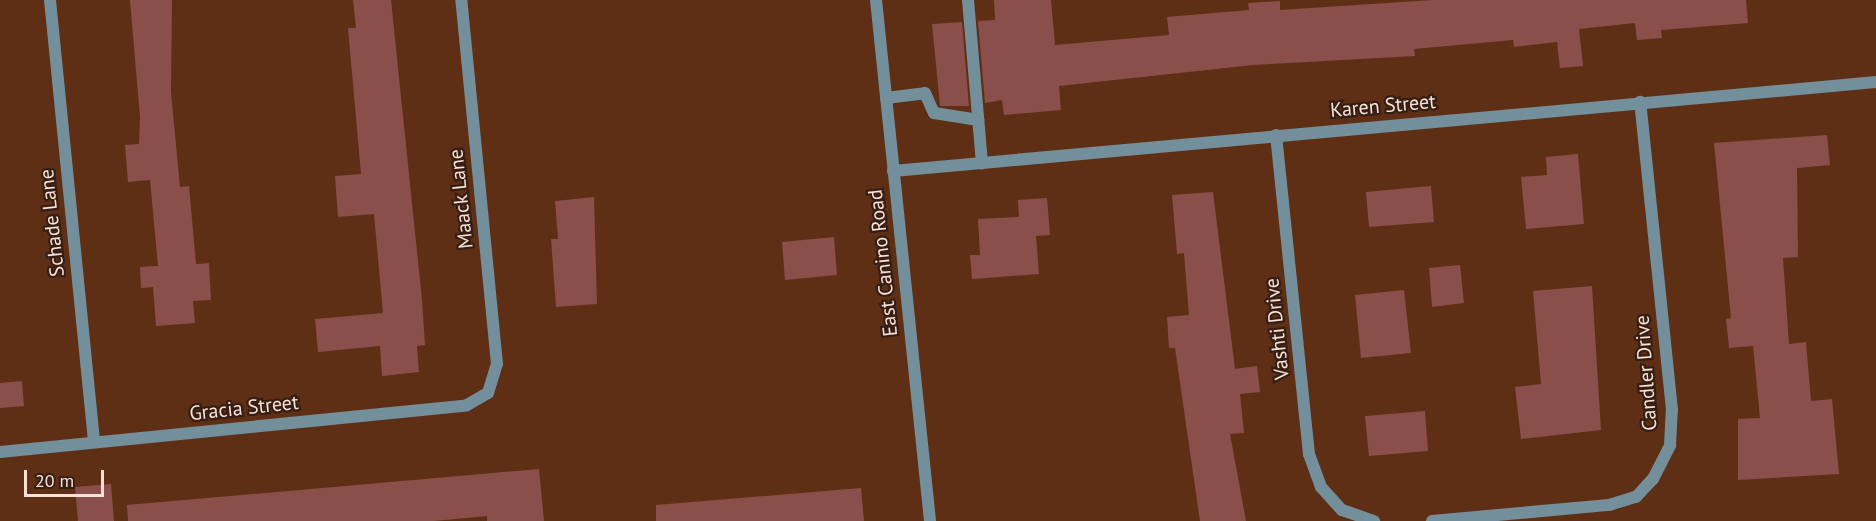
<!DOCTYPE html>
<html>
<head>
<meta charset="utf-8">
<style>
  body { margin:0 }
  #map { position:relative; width:1876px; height:521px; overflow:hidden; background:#5f2f15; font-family:"PT Sans",sans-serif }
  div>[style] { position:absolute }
  .building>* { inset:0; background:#8a4f4a }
  .service>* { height:12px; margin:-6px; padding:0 6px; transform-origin:6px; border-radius:6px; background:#738f9b }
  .minor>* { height:12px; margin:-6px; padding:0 6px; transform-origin:6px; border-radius:6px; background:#738f9b }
  .tertiary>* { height:12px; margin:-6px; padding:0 6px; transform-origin:6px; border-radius:6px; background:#738f9b }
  span { translate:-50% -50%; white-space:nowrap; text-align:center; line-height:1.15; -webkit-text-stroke:4.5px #351e14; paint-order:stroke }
  .street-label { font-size:20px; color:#fbe2d6 }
  .scale { position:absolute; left:24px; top:470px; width:80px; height:27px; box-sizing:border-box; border:3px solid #fbe2d6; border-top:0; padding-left:8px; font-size:18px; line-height:21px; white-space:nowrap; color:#fbe2d6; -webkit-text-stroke:4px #351e14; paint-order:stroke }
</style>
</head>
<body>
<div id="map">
  <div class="building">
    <div style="clip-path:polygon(130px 0,172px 0,171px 92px,180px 187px,189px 186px,196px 264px,209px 263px,211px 300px,193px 301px,195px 323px,156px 326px,153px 287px,141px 288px,140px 267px,158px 266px,150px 180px,128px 182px,125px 145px,139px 144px,140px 117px)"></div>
    <div style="clip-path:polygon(353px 0,391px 0,422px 300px,425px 345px,417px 346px,419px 372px,382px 376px,380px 346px,318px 352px,315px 319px,383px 313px,374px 214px,338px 217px,335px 176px,361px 174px,348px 28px,356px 28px)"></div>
    <div style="clip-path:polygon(994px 0,1051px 0,1055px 45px,1169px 35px,1167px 17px,1249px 10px,1248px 3px,1280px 1px,1280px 10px,1433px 0,1746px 0,1748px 23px,1661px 30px,1662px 38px,1637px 40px,1635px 23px,1579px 29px,1583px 66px,1560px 68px,1557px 42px,1514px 47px,1513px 40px,1414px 49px,1415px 56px,1253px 65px,1059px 86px,1061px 110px,1004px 115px,1002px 100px,985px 103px,978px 21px,995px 20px)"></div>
    <div style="clip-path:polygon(962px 22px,969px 106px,940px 106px,932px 24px)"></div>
    <div style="clip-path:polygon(1827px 135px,1830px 165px,1797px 168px,1798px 257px,1783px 258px,1789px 344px,1806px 342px,1811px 401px,1832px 399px,1839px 474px,1738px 480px,1738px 419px,1760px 418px,1753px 346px,1729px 348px,1726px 319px,1731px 318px,1714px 143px)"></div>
    <div style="clip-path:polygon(1578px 154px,1584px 224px,1526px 229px,1521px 177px,1547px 175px,1546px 157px)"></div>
    <div style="clip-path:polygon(1431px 186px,1434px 222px,1369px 227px,1366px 192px)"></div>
    <div style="clip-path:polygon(1213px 192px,1235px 369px,1257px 366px,1260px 392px,1240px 394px,1244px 433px,1230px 434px,1246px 521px,1200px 521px,1175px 348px,1169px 348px,1167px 317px,1189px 315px,1184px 253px,1177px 254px,1172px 195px)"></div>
    <div style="clip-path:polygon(594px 197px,597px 304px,556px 307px,551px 239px,558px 239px,555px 201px)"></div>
    <div style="clip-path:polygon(1047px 198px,1050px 235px,1036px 236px,1039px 274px,972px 279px,970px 255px,980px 255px,978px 219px,1019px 217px,1018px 200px)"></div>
    <div style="clip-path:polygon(834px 237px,837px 275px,785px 280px,782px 242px)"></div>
    <div style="clip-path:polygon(1460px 265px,1464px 303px,1432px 307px,1429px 268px)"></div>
    <div style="clip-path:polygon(1592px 286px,1601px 430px,1521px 439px,1515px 387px,1541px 384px,1533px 291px)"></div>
    <div style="clip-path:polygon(1404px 290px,1411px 353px,1361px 358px,1355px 295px)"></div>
    <div style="clip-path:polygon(22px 381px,24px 406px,0 408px,0 383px)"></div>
    <div style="clip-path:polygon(1425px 411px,1428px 451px,1369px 456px,1365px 416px)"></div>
    <div style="clip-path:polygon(539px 469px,544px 521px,487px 521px,487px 516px,434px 521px,128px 521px,127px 505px)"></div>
    <div style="clip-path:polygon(111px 484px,114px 521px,78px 521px,75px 487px)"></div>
    <div style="clip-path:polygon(861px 488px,864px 521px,656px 521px,656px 505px)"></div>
  </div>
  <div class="service">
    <div style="left:968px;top:0;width:164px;rotate:85.1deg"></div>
    <div style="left:886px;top:98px;width:39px;rotate:-7deg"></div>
    <div style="left:925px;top:93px;width:22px;rotate:66deg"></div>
    <div style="left:934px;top:113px;width:45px;rotate:9deg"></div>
  </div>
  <div class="minor">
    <div style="left:50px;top:0;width:444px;rotate:84.3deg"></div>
    <div style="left:1276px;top:135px;width:321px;rotate:84.1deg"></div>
    <div style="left:1309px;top:454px;width:35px;rotate:70deg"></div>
    <div style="left:1321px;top:487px;width:31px;rotate:48deg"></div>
    <div style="left:1342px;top:510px;width:34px;rotate:19deg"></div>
    <div style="left:0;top:452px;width:469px;rotate:-5.7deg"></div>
    <div style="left:467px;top:405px;width:24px;rotate:-30deg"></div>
    <div style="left:488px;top:393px;width:30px;rotate:-73deg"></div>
    <div style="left:497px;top:364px;width:366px;rotate:-95.6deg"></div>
    <div style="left:1432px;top:521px;width:178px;rotate:-5.2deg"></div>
    <div style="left:1609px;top:505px;width:28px;rotate:-17deg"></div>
    <div style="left:1636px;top:497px;width:25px;rotate:-47deg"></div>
    <div style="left:1653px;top:479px;width:38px;rotate:-63deg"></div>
    <div style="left:1670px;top:445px;width:35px;rotate:-87deg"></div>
    <div style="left:1672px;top:410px;width:310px;rotate:-95.9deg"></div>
  </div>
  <div class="tertiary">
    <div style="left:876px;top:0;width:524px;rotate:84.08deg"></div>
    <div style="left:893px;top:171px;width:987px;rotate:-5.17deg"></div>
  </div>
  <div class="street-label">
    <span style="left:1383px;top:106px;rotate:-5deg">Karen Street</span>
    <span style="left:461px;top:199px;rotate:-96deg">Maack Lane</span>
    <span style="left:52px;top:223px;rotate:-96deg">Schade Lane</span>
    <span style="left:883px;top:263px;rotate:-96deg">East Canino Road</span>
    <span style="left:1277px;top:329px;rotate:-96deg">Vashti Drive</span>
    <span style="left:1646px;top:373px;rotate:-94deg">Candler Drive</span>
    <span style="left:244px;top:408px;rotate:-6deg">Gracia Street</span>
  </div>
  <div class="scale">20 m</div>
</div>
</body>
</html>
